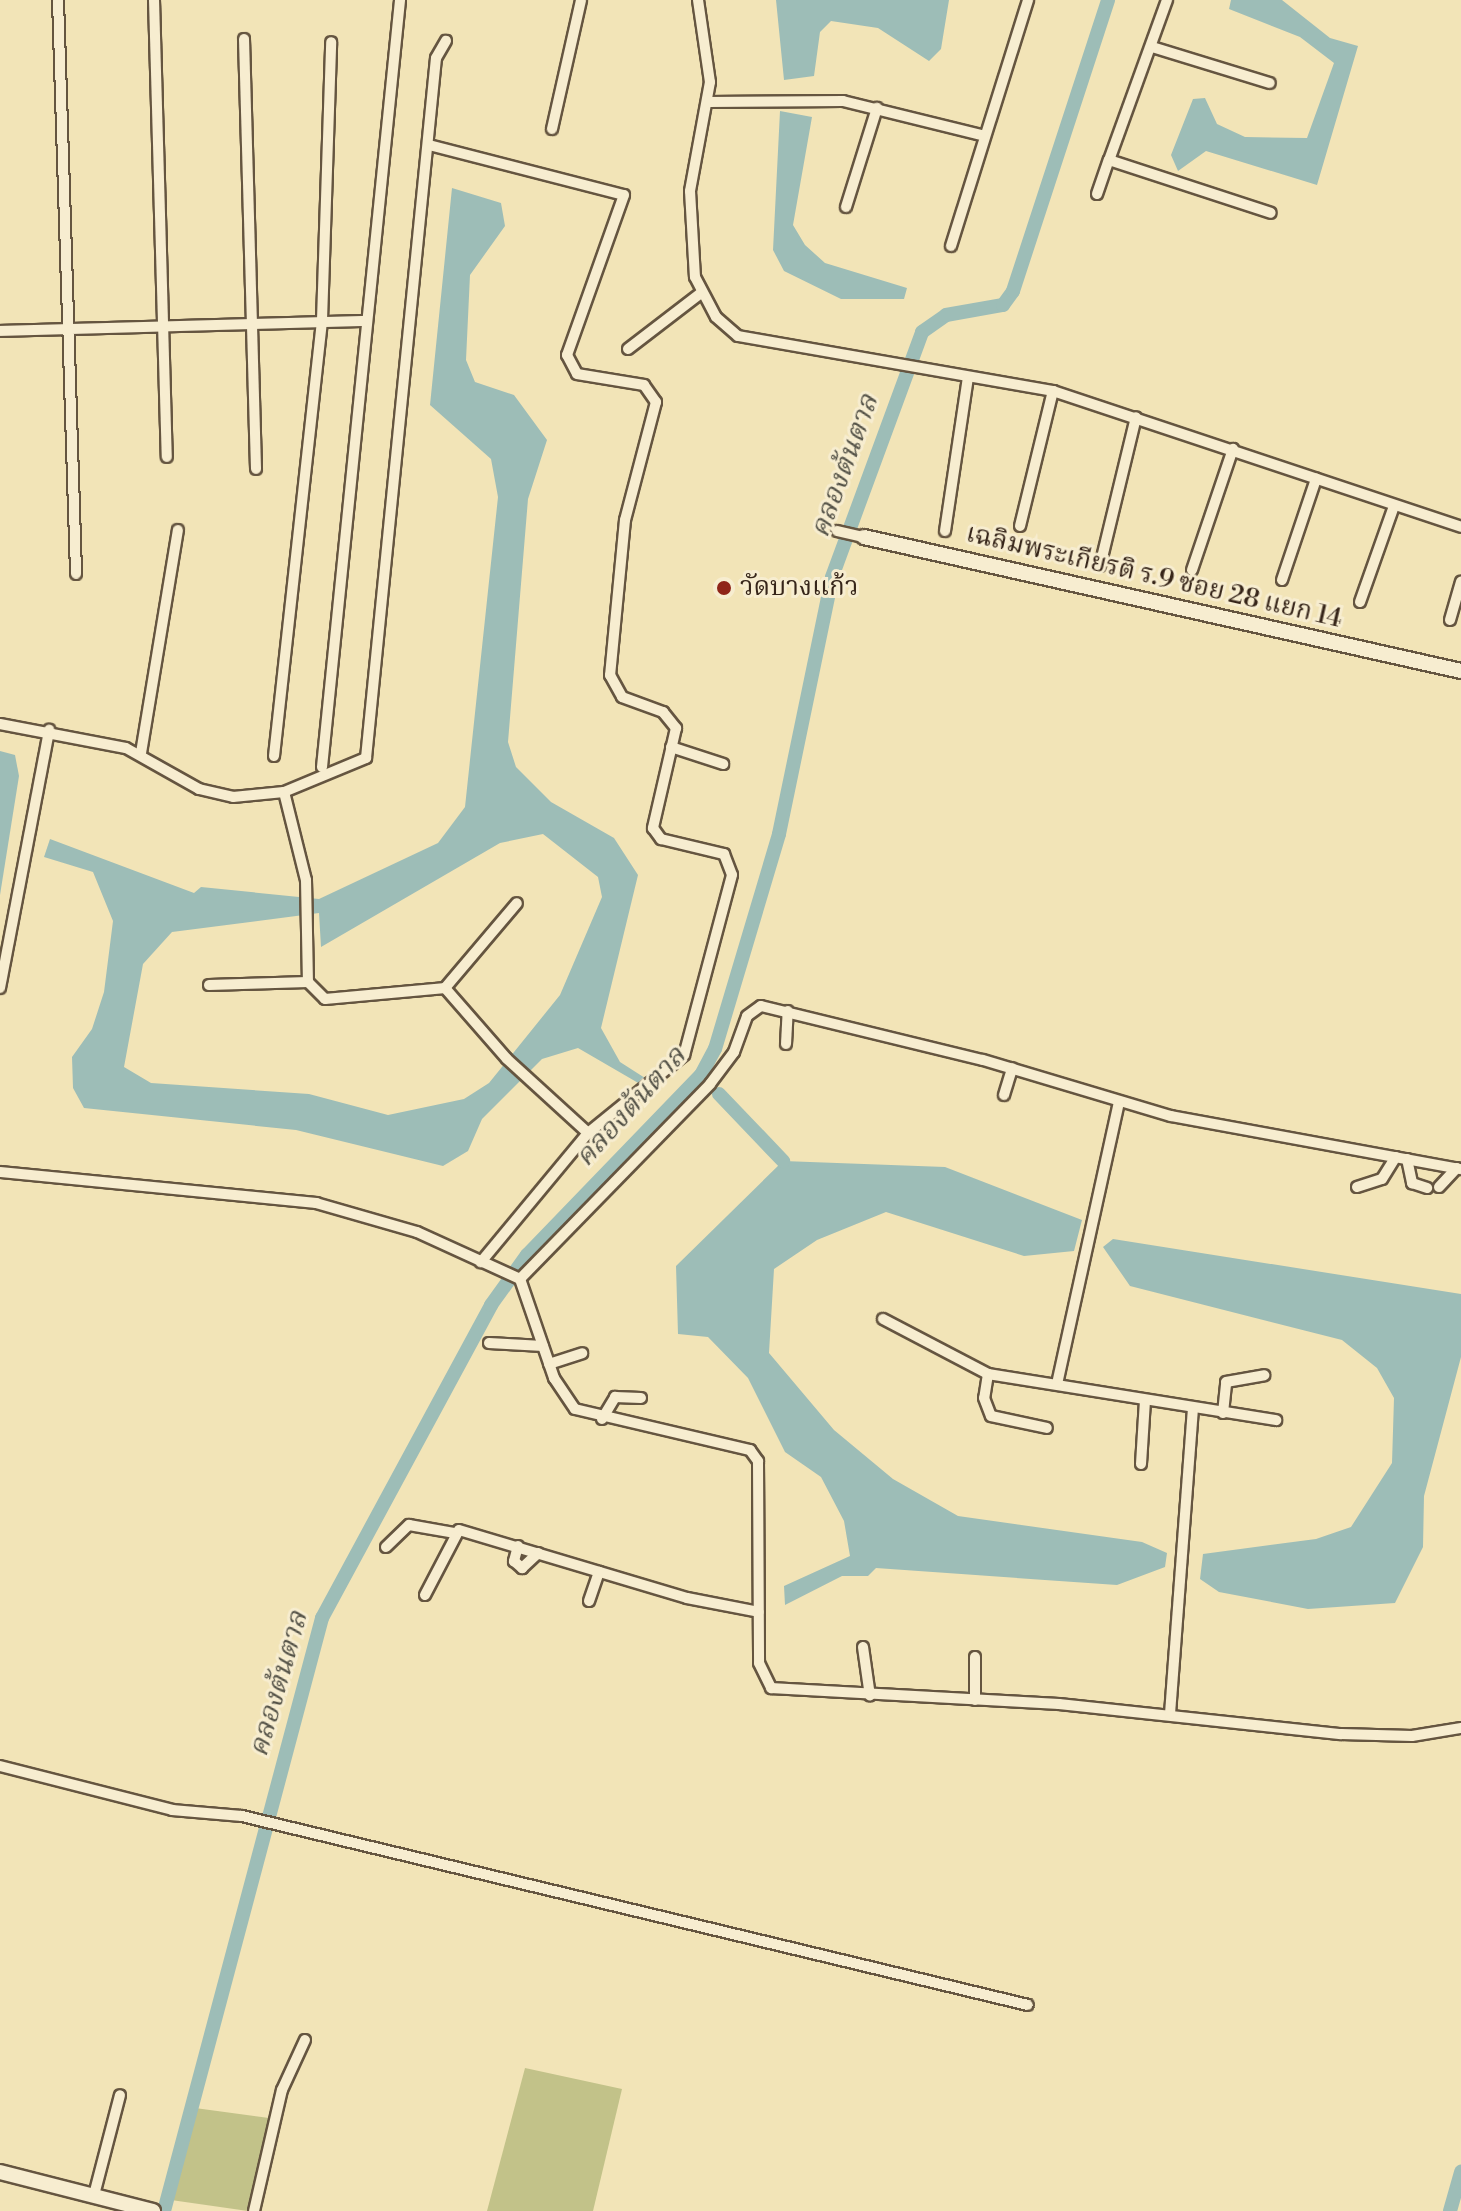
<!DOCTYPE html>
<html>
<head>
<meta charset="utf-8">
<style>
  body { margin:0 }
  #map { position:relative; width:1461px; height:2211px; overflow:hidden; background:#f2e4b7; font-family:"Libre Bodoni","Noto Serif Thai",serif }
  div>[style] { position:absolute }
  .green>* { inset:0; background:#c2c289 }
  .water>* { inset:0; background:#9dbdb7 }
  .canal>* { height:14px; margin:-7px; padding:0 7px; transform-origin:7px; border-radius:7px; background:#9dbdb7 }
  .roads { filter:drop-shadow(2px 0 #655540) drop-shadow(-2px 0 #655540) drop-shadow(0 2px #655540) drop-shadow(0 -2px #655540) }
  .street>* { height:10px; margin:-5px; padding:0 5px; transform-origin:5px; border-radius:5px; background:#f7edd0 }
  .secondary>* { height:14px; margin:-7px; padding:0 7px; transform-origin:7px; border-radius:7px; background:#f7edd0 }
  .dots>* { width:22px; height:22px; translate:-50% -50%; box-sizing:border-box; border:4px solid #f7edd0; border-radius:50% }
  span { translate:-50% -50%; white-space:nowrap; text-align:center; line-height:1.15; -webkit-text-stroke:6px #f7edd0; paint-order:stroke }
  .street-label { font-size:26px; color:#362519 }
  .poi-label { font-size:26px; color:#362519 }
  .left { translate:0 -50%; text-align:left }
  .water-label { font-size:28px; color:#555348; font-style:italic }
</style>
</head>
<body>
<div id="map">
  <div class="green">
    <div style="clip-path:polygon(525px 2068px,622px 2089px,593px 2211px,487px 2211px)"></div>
    <div style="clip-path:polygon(195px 2108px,269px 2118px,248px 2211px,171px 2200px)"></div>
  </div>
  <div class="water">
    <div style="clip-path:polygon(776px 0,949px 0,941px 49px,929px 61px,878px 28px,831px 21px,820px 32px,814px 76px,784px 80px)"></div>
    <div style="clip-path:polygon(1231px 0,1282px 0,1330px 38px,1358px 46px,1317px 185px,1206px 151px,1178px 171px,1171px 155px,1193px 99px,1205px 98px,1217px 124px,1245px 137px,1307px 138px,1334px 63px,1300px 37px,1229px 9px)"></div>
    <div style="clip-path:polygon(780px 111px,812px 117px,793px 225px,805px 245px,825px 263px,907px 288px,904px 299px,841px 299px,784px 271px,773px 250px)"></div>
    <div style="clip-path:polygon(evenodd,452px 188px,501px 203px,505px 226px,470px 275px,466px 360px,475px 382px,514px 395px,547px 440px,528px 499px,508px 742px,516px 767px,551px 802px,614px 838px,638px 875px,601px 1028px,620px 1062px,645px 1078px,640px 1084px,578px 1048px,542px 1059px,482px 1119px,468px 1151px,443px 1166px,296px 1130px,84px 1108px,73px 1088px,72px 1057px,92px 1029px,104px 992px,113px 921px,93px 872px,44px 857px,50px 839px,194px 893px,201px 887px,319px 899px,438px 843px,465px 807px,498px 497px,491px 459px,430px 405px,452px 188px,543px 834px,598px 877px,602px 897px,560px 995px,489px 1083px,464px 1099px,388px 1115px,309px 1094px,151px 1083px,124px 1067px,143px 964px,172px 932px,319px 913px,321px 947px,500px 843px,543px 834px)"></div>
    <div style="clip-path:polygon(0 751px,15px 755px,19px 776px,0 895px)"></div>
    <div style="clip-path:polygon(783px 1161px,945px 1167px,1082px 1220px,1074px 1251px,1024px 1256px,886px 1212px,817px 1240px,774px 1269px,769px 1353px,834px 1430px,893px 1479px,958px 1516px,1142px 1542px,1167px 1553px,1165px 1567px,1117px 1585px,876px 1568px,868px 1576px,842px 1576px,785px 1605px,784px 1586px,850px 1556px,844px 1521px,821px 1477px,785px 1452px,748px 1378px,708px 1337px,678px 1334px,676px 1266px)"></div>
    <div style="clip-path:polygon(1113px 1239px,1461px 1294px,1461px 1357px,1424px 1496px,1423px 1547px,1395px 1603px,1308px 1609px,1219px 1592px,1200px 1579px,1203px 1554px,1316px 1539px,1351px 1527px,1392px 1463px,1394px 1398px,1377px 1368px,1342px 1340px,1130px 1286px,1103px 1247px)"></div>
  </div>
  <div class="canal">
    <div style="left:719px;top:1094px;width:93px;rotate:46.3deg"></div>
    <div style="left:164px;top:2211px;width:614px;rotate:-75.08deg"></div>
    <div style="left:322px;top:1618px;width:356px;rotate:-61.6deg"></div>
    <div style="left:491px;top:1305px;width:62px;rotate:-54.2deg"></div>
    <div style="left:527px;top:1255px;width:250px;rotate:-46deg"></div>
    <div style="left:701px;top:1075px;width:30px;rotate:-62deg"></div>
    <div style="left:715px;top:1049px;width:224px;rotate:-73.4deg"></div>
    <div style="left:779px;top:834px;width:262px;rotate:-78.3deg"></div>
    <div style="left:832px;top:577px;width:261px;rotate:-69.8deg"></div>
    <div style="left:922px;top:332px;width:29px;rotate:-35deg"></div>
    <div style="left:946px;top:315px;width:58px;rotate:-10deg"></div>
    <div style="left:1003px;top:305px;width:17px;rotate:-54deg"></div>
    <div style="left:1013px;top:291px;width:306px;rotate:-71.9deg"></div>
    <div style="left:1450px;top:2211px;width:41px;rotate:-74.2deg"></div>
  </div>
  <div class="roads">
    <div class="street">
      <div style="left:58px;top:0;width:574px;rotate:88.2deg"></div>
      <div style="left:154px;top:0;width:457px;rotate:88.4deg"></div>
      <div style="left:698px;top:0;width:83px;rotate:81.7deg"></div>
      <div style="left:710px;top:82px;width:111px;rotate:100.4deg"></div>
      <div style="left:690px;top:191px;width:86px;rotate:86.7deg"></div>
      <div style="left:695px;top:277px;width:45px;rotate:62.3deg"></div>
      <div style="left:716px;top:317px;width:29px;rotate:41deg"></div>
      <div style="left:738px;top:336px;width:320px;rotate:9.9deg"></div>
      <div style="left:1053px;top:391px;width:430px;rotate:18.4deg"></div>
      <div style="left:1167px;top:0;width:170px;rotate:109.9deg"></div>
      <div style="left:1109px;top:160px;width:170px;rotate:18.1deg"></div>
      <div style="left:244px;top:39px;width:430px;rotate:88.4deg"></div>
      <div style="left:1152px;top:47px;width:123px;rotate:17deg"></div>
      <div style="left:708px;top:102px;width:135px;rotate:-0.4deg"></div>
      <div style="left:843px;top:101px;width:146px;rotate:13.8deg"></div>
      <div style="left:552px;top:129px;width:132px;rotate:-77.3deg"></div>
      <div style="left:429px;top:145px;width:201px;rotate:14.4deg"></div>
      <div style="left:624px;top:195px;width:170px;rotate:109.6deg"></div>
      <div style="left:567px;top:355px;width:21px;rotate:62deg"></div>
      <div style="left:577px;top:374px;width:68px;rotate:9.3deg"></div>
      <div style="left:644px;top:385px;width:21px;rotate:55deg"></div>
      <div style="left:656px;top:402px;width:122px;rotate:104.7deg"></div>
      <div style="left:625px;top:520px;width:156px;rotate:95.5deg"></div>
      <div style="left:610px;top:675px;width:25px;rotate:61deg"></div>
      <div style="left:622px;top:697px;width:44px;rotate:20.1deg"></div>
      <div style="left:663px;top:712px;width:21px;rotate:51deg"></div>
      <div style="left:676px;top:728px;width:103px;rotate:103deg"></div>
      <div style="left:653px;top:828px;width:14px;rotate:54deg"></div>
      <div style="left:661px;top:839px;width:65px;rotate:13.4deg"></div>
      <div style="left:724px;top:854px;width:22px;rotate:69deg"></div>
      <div style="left:732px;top:875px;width:186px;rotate:104.9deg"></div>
      <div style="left:684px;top:1055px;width:124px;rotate:140.9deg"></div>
      <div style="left:588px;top:1133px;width:168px;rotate:129.7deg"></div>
      <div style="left:1097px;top:194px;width:36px;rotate:-71deg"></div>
      <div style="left:846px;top:207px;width:104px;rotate:-72.6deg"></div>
      <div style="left:951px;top:246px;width:258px;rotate:-72.6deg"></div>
      <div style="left:0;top:331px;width:366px;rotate:-1.6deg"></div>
      <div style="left:628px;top:349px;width:92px;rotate:-37.5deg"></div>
      <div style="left:1020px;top:526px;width:139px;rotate:-76.3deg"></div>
      <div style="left:837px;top:531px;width:28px;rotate:13deg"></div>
      <div style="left:945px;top:531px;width:155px;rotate:-81.5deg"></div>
      <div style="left:1100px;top:566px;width:153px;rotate:-76.4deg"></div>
      <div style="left:1192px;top:570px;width:128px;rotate:-71.3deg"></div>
      <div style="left:1282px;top:580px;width:107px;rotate:-71.4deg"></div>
      <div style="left:1360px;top:602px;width:102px;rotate:-70.5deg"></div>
      <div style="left:1450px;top:620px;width:40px;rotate:-74deg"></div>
      <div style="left:0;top:724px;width:128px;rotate:10.8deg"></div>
      <div style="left:126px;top:748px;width:84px;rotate:29.3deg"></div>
      <div style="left:199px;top:789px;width:35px;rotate:13deg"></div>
      <div style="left:233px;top:797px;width:51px;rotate:-5.6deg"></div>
      <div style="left:284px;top:792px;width:89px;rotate:-22.5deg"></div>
      <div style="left:366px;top:758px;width:703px;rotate:-84.29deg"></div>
      <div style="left:436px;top:58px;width:20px;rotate:-60deg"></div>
      <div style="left:671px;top:747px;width:55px;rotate:18.1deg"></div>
      <div style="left:141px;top:753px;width:226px;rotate:-80.6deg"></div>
      <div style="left:274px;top:756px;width:439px;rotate:-83.7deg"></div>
      <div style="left:322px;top:320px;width:278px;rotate:-88.1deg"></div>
      <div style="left:322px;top:767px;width:771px;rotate:-84.19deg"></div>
      <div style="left:284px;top:792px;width:91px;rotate:76deg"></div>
      <div style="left:306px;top:880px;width:102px;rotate:88.9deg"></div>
      <div style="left:209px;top:985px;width:99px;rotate:-1.7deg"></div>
      <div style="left:308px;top:982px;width:24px;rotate:45deg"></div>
      <div style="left:325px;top:999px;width:121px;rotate:-5.2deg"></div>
      <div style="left:445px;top:988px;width:111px;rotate:-49.7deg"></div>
      <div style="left:0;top:988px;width:263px;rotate:-79.2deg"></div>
      <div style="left:445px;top:988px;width:94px;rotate:48.9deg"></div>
      <div style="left:507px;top:1059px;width:110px;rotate:42.4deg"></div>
      <div style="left:786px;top:1044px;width:33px;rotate:-87deg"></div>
      <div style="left:1004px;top:1095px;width:28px;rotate:-73deg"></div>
      <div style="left:1407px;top:1159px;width:25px;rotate:78deg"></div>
      <div style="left:1412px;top:1183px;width:16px;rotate:18deg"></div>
      <div style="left:0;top:1172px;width:318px;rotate:5.6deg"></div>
      <div style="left:316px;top:1203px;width:105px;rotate:16deg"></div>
      <div style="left:417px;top:1232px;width:113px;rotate:24.5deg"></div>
      <div style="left:520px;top:1279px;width:105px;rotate:71deg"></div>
      <div style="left:554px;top:1378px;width:37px;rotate:56deg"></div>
      <div style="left:575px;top:1409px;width:180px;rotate:13.2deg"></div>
      <div style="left:750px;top:1450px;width:14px;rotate:54deg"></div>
      <div style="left:758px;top:1461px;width:202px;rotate:89.7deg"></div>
      <div style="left:759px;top:1663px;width:28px;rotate:64deg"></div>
      <div style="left:771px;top:1688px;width:288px;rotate:3.2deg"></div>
      <div style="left:1059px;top:1704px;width:284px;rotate:6.1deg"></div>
      <div style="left:1341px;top:1734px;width:71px;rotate:1.6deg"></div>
      <div style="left:1412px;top:1736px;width:50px;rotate:-9.3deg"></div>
      <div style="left:1357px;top:1187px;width:26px;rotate:-18deg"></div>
      <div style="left:1382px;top:1179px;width:26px;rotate:-58deg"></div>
      <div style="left:1439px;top:1187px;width:26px;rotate:-47deg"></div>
      <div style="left:520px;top:1279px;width:272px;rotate:-45.7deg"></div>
      <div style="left:710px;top:1084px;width:40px;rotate:-53deg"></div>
      <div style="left:734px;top:1052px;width:38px;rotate:-70deg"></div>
      <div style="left:747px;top:1016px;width:17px;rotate:-36deg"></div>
      <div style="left:761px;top:1006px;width:228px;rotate:13.7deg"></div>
      <div style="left:983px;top:1060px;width:196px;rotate:16.6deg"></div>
      <div style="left:1171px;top:1116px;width:295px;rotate:10.4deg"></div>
      <div style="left:883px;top:1319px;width:119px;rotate:27.6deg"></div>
      <div style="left:988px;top:1374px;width:292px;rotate:9.1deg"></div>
      <div style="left:489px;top:1343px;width:54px;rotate:3.2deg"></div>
      <div style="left:549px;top:1364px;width:35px;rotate:-18deg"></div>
      <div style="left:988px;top:1374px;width:24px;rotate:99deg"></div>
      <div style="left:984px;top:1398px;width:19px;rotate:69deg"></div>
      <div style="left:991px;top:1416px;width:57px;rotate:12.1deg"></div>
      <div style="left:1057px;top:1384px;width:288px;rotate:-77.6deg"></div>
      <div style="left:1223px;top:1413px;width:31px;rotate:-84deg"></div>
      <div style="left:1226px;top:1382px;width:39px;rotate:-10deg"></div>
      <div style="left:602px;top:1419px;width:26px;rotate:-59deg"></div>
      <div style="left:615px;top:1397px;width:26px;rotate:2deg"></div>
      <div style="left:1141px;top:1464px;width:64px;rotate:-86.4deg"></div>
      <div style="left:518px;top:1546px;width:16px;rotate:105deg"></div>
      <div style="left:514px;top:1561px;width:11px;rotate:41deg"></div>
      <div style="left:522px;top:1568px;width:22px;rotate:-43deg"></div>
      <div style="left:386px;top:1547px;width:32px;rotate:-44deg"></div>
      <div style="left:409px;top:1525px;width:47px;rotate:9.9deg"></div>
      <div style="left:425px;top:1595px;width:73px;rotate:-62.4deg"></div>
      <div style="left:459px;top:1530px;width:238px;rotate:16.6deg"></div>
      <div style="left:687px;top:1598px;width:73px;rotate:11deg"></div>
      <div style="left:589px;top:1601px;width:31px;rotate:-71deg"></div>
      <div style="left:863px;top:1647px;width:49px;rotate:81.9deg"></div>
      <div style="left:975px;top:1700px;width:43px;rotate:-90deg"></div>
      <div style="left:1170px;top:1714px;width:306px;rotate:-85.7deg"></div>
      <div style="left:0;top:1766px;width:178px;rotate:14.3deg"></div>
      <div style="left:172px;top:1810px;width:70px;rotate:4.9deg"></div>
      <div style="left:242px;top:1816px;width:808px;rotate:13.52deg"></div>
      <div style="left:94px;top:2195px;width:103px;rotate:-75.4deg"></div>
      <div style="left:254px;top:2211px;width:124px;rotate:-77deg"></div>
      <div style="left:282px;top:2090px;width:55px;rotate:-65.3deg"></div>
    </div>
    <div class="secondary">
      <div style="left:864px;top:537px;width:612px;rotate:12.65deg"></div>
      <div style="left:0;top:2172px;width:158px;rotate:14.3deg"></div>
    </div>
  </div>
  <div class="dots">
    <div style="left:724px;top:588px;background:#8f2418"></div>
  </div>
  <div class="street-label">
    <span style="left:1154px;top:577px;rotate:13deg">เฉลิมพระเกียรติ ร.9 ซอย 28 แยก 14</span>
  </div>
  <div class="poi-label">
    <span class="left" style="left:740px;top:588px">วัดบางแก้ว</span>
  </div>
  <div class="water-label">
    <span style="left:845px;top:466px;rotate:-70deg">คลองต้นตาล</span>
    <span style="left:631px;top:1107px;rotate:-48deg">คลองต้นตาล</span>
    <span style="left:279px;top:1684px;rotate:-74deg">คลองต้นตาล</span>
  </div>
</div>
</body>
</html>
